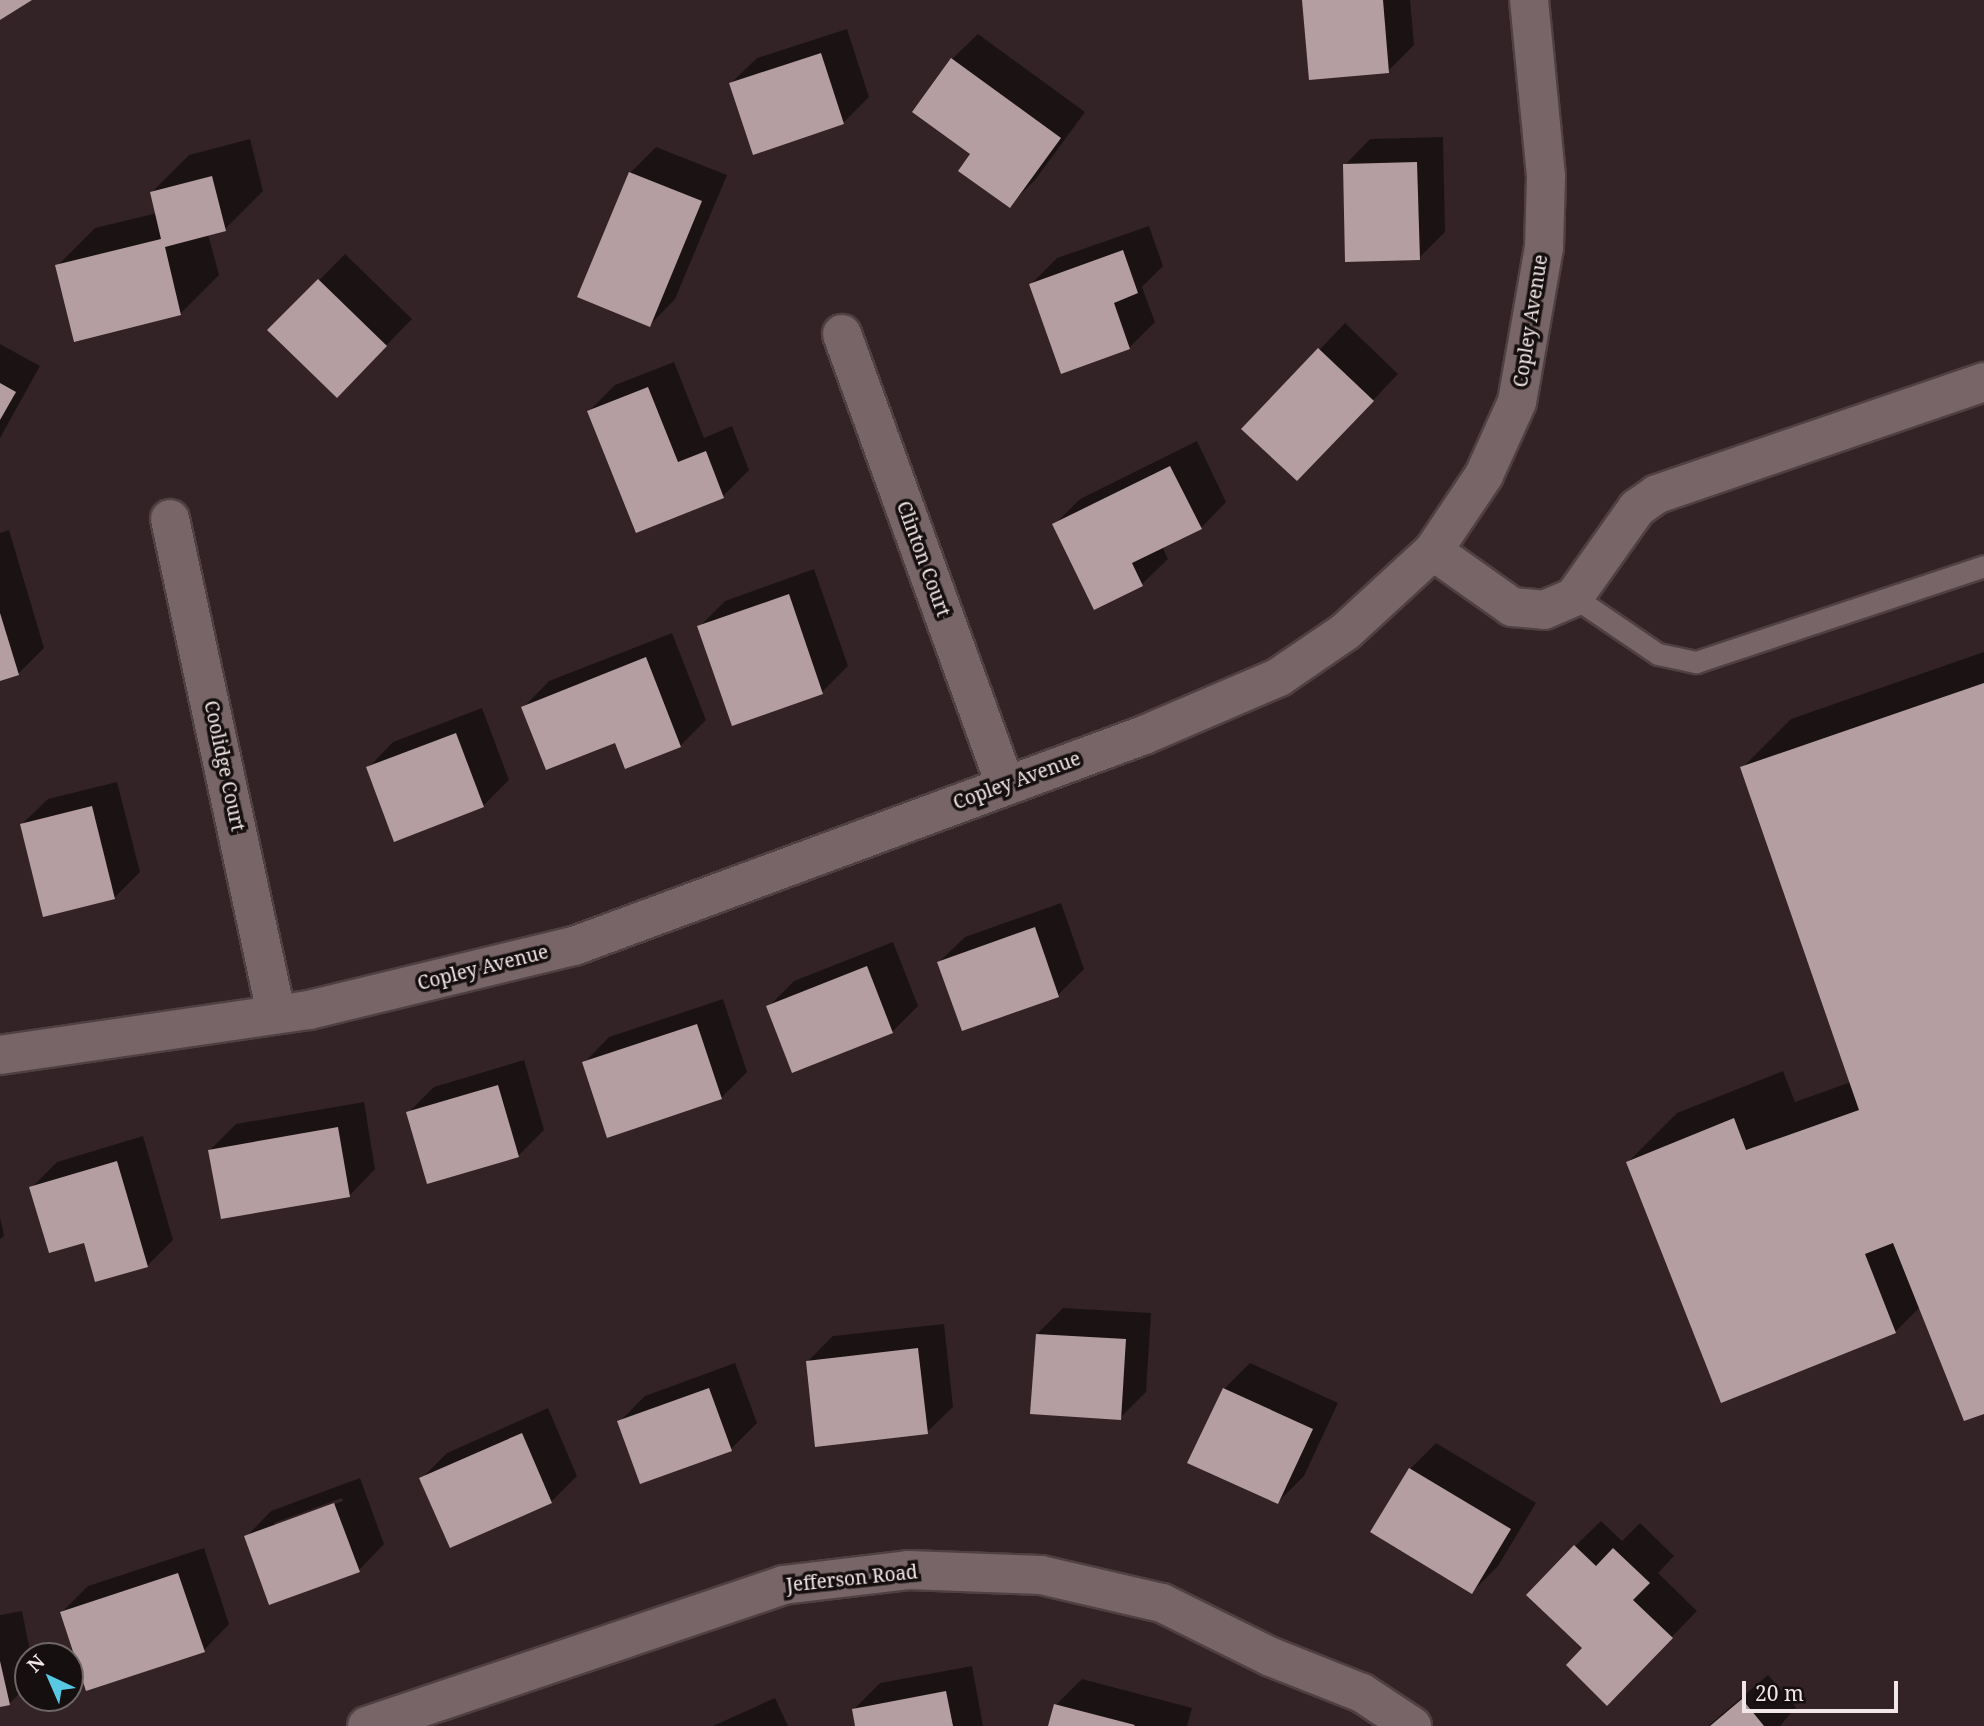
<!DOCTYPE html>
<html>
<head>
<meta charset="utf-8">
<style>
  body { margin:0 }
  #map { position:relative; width:1984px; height:1726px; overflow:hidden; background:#342326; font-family:"Noto Serif",serif }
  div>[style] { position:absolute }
  .shadow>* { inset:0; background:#0007 }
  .building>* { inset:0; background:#b49ea2 }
  .roads { filter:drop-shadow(2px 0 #4f4043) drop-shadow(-2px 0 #4f4043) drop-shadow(0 2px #4f4043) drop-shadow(0 -2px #4f4043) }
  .service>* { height:21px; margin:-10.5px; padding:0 10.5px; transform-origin:10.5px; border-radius:10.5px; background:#786568 }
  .minor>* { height:38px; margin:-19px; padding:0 19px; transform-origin:19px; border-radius:19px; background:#786568 }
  span { translate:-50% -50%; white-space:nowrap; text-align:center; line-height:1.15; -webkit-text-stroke:7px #160f10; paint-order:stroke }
  .street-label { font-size:19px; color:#f2e6e8 }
  .north { position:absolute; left:14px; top:1642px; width:70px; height:70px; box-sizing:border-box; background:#160f10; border:2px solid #6e6566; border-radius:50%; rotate:316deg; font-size:19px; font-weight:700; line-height:28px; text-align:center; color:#f2e6e8 }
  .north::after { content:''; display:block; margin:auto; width:24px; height:32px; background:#58c9e3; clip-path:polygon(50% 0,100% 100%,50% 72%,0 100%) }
  .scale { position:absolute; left:1742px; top:1681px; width:156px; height:32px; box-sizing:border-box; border:4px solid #f2e6e8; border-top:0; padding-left:9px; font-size:21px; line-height:24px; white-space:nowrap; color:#f2e6e8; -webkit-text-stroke:5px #160f10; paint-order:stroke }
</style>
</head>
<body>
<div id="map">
  <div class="shadow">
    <div style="clip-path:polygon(1304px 0,1410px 0,1414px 45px,1388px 71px)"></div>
    <div style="clip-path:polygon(847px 29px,869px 97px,843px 123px,731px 83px,757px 58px)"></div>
    <div style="clip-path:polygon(978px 34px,1085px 112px,1035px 180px,1009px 206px,972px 154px,952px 59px)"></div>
    <div style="clip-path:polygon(1443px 137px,1445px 232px,1419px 258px,1345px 165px,1370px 139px)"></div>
    <div style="clip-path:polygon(250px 139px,263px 191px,225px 229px,208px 234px,219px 275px,181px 313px,75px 340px,57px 266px,95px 228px,157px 213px,151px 193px,189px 155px)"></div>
    <div style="clip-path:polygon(656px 147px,727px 175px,675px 299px,650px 325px,630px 173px)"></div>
    <div style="clip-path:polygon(1149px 226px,1163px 266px,1142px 287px,1155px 322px,1129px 348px,1031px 284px,1057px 258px)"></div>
    <div style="clip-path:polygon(345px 254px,412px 319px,362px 370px,270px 330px)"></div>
    <div style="clip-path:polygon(1345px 323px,1398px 374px,1323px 453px,1244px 429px)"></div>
    <div style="clip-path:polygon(0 344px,40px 366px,0 438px)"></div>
    <div style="clip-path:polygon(674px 362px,704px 438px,732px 426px,749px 470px,723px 496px,589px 411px,615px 385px)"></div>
    <div style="clip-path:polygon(1197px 441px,1226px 502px,1201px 528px,1162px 546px,1168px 559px,1142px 584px,1054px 525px,1080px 499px)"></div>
    <div style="clip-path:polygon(9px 530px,44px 648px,18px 674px,0 679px,0 533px)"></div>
    <div style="clip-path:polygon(814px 569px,848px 666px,822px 692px,699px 627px,725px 601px)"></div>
    <div style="clip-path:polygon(672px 633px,706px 720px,680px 746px,524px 707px,549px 681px)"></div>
    <div style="clip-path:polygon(1984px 652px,1984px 1412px,1920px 1307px,1895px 1332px,1628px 1162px,1677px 1113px,1783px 1071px,1795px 1102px,1851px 1082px,1742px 768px,1791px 719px)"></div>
    <div style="clip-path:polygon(482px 708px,509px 780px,483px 806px,368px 768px,393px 742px)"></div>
    <div style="clip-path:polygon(117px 782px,140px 872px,114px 898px,22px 824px,48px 799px)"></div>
    <div style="clip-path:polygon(1061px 903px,1084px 969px,1058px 995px,939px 962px,965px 937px)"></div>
    <div style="clip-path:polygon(893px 942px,918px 1006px,892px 1032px,768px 1007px,794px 981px)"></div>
    <div style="clip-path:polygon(723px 999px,747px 1072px,721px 1098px,584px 1063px,609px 1037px)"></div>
    <div style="clip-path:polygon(524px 1060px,544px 1130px,518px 1156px,408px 1113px,434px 1087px)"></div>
    <div style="clip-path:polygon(364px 1102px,375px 1169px,350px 1195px,210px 1150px,236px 1124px)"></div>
    <div style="clip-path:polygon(143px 1136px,173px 1240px,147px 1266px,86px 1241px,31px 1188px,57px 1162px)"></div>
    <div style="clip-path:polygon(0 1217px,4px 1236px,0 1239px)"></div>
    <div style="clip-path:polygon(1063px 1308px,1151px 1313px,1146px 1392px,1120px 1418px,1037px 1334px)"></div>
    <div style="clip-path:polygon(944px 1324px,953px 1407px,927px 1432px,807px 1362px,833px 1336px)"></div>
    <div style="clip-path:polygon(735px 1363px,757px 1423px,731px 1449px,619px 1422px,645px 1396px)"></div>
    <div style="clip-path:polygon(1250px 1363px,1338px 1403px,1304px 1476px,1278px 1502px,1224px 1389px)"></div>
    <div style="clip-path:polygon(548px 1408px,577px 1476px,551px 1502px,421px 1479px,447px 1453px)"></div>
    <div style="clip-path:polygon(1436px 1443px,1536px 1503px,1498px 1566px,1472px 1592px,1410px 1469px)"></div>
    <div style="clip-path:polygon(evenodd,360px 1478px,384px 1544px,359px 1570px,246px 1537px,271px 1511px,360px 1478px,342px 1498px,343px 1501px,274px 1527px,274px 1523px,342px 1498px)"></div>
    <div style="clip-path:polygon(1601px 1521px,1622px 1541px,1640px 1523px,1674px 1556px,1658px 1573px,1697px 1611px,1633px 1677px,1585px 1648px,1575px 1546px)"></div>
    <div style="clip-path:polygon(204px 1548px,229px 1624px,204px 1650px,62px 1612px,88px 1586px)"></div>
    <div style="clip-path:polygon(22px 1611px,31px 1656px,28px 1685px,9px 1704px,0 1706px,0 1615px)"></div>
    <div style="clip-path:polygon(972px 1666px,983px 1726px,857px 1726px,854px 1709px,880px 1683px)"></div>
    <div style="clip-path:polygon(1768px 1675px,1796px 1707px,1780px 1726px,1708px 1726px)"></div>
    <div style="clip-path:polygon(1082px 1679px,1192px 1708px,1187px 1726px,1050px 1726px,1056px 1705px)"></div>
    <div style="clip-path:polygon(775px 1698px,788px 1726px,713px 1726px)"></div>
  </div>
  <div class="building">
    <div style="clip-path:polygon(0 0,32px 0,0 20px)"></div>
    <div style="clip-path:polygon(1302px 0,1383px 0,1389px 73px,1309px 80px)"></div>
    <div style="clip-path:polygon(821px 53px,844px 124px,753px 155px,729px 83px)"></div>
    <div style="clip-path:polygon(951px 58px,1061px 138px,1010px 208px,958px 171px,970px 154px,912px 112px)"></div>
    <div style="clip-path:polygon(1417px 162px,1420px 260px,1345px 262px,1343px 164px)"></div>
    <div style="clip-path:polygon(629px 172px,702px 201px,650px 327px,577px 297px)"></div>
    <div style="clip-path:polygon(212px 176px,226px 231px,165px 247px,181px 315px,74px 342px,55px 265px,161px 239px,150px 192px)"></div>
    <div style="clip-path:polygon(1123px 250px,1138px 293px,1114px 303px,1130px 349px,1061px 374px,1029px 284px)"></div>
    <div style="clip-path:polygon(318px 279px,387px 346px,337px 398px,267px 330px)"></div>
    <div style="clip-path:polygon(1318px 348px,1374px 401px,1297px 481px,1241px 429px)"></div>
    <div style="clip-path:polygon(0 383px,16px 392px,0 420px)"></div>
    <div style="clip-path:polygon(648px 387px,678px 462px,706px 451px,724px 498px,636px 533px,587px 411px)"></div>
    <div style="clip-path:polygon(1170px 466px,1202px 529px,1132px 563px,1143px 586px,1094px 610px,1052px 524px)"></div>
    <div style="clip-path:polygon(789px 594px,823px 694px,732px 726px,697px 626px)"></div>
    <div style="clip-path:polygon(0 613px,19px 675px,0 681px)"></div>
    <div style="clip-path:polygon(646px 657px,681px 747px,625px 769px,615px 743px,546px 770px,521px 707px)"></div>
    <div style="clip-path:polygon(1984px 683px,1984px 1414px,1964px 1421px,1893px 1243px,1865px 1254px,1896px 1333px,1721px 1403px,1626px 1162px,1734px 1118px,1746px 1150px,1859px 1110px,1740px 767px)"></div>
    <div style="clip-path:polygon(456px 733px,484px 807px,394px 842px,366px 767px)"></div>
    <div style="clip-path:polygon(92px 806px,115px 899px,43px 917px,20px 824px)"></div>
    <div style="clip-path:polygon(1035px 927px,1059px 997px,962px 1031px,937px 962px)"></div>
    <div style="clip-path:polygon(867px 966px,893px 1033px,792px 1073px,766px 1006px)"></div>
    <div style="clip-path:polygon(697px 1024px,722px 1099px,607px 1138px,582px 1062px)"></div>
    <div style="clip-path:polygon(498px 1085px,519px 1157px,427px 1184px,406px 1112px)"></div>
    <div style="clip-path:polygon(338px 1127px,350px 1197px,221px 1219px,208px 1150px)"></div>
    <div style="clip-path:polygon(117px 1161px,148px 1267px,95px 1282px,84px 1243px,49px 1253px,29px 1187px)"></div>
    <div style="clip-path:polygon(1036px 1334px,1126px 1339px,1121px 1420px,1030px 1414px)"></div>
    <div style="clip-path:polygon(918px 1348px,928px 1434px,815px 1447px,806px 1361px)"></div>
    <div style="clip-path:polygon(709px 1388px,732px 1451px,640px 1484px,617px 1421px)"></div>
    <div style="clip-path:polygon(1223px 1388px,1313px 1429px,1278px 1504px,1187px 1463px)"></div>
    <div style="clip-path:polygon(522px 1433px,552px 1503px,450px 1548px,419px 1478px)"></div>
    <div style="clip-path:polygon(1409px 1468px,1511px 1529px,1472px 1594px,1370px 1532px)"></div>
    <div style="clip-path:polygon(334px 1503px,360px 1572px,269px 1605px,244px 1536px)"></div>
    <div style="clip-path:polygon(1574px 1545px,1596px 1566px,1613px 1548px,1650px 1583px,1633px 1600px,1673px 1638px,1607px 1706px,1566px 1665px,1582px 1648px,1526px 1595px)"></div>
    <div style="clip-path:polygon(178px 1573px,205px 1652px,86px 1691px,60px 1612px)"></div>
    <div style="clip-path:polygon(0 1661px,10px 1705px,0 1707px)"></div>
    <div style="clip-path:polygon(946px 1691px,953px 1726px,855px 1726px,852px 1709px)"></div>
    <div style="clip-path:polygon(1742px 1699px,1764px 1726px,1710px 1726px)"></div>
    <div style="clip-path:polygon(1054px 1704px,1135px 1725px,1134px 1726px,1048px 1726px)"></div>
  </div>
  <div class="roads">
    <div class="service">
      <div style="left:1574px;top:597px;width:102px;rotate:34.2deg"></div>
      <div style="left:1658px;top:654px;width:39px;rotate:12deg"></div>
      <div style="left:1696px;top:662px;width:304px;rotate:-18.4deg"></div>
    </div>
    <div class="minor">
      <div style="left:842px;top:334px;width:479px;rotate:70.1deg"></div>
      <div style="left:170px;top:519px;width:505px;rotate:77.89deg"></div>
      <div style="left:1433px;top:551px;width:97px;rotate:35.3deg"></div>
      <div style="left:1512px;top:607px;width:32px;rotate:5deg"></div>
      <div style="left:1544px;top:610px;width:33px;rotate:-23deg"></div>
      <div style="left:1574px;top:597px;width:109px;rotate:-54.7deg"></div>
      <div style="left:1637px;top:508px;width:24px;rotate:-35deg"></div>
      <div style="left:1657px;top:494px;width:346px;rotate:-18.9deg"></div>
      <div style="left:0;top:1055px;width:312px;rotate:-8.3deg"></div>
      <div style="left:309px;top:1010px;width:273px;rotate:-13.6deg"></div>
      <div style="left:574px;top:946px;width:608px;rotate:-20.31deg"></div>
      <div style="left:1144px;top:735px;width:147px;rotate:-23.2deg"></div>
      <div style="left:1279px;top:677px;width:80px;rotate:-34.3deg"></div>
      <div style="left:1345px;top:632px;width:120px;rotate:-42.6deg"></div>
      <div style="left:1433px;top:551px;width:92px;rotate:-56.1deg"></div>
      <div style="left:1484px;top:475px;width:80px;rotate:-65.7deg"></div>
      <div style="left:1517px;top:402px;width:156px;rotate:-80.1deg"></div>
      <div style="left:1544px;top:248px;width:72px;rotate:-88.4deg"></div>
      <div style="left:1546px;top:176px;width:177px;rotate:-95.5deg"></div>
      <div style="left:367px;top:1726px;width:439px;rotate:-18.7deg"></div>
      <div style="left:783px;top:1585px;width:126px;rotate:-6.8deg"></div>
      <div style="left:908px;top:1570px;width:133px;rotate:2.2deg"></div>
      <div style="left:1041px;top:1575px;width:124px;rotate:13deg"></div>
      <div style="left:1162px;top:1603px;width:122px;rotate:26.4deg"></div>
      <div style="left:1271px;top:1657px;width:98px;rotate:21.6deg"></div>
      <div style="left:1362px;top:1693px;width:60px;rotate:33.4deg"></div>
    </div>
  </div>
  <div class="street-label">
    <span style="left:1531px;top:321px;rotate:-81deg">Copley Avenue</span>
    <span style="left:923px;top:559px;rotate:70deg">Clinton Court</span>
    <span style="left:224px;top:766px;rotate:78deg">Coolidge Court</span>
    <span style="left:1017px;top:781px;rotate:-20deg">Copley Avenue</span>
    <span style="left:483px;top:968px;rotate:-14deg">Copley Avenue</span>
    <span style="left:852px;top:1579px;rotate:-6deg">Jefferson Road</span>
  </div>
  <div class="north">N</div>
  <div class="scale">20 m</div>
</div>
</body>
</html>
